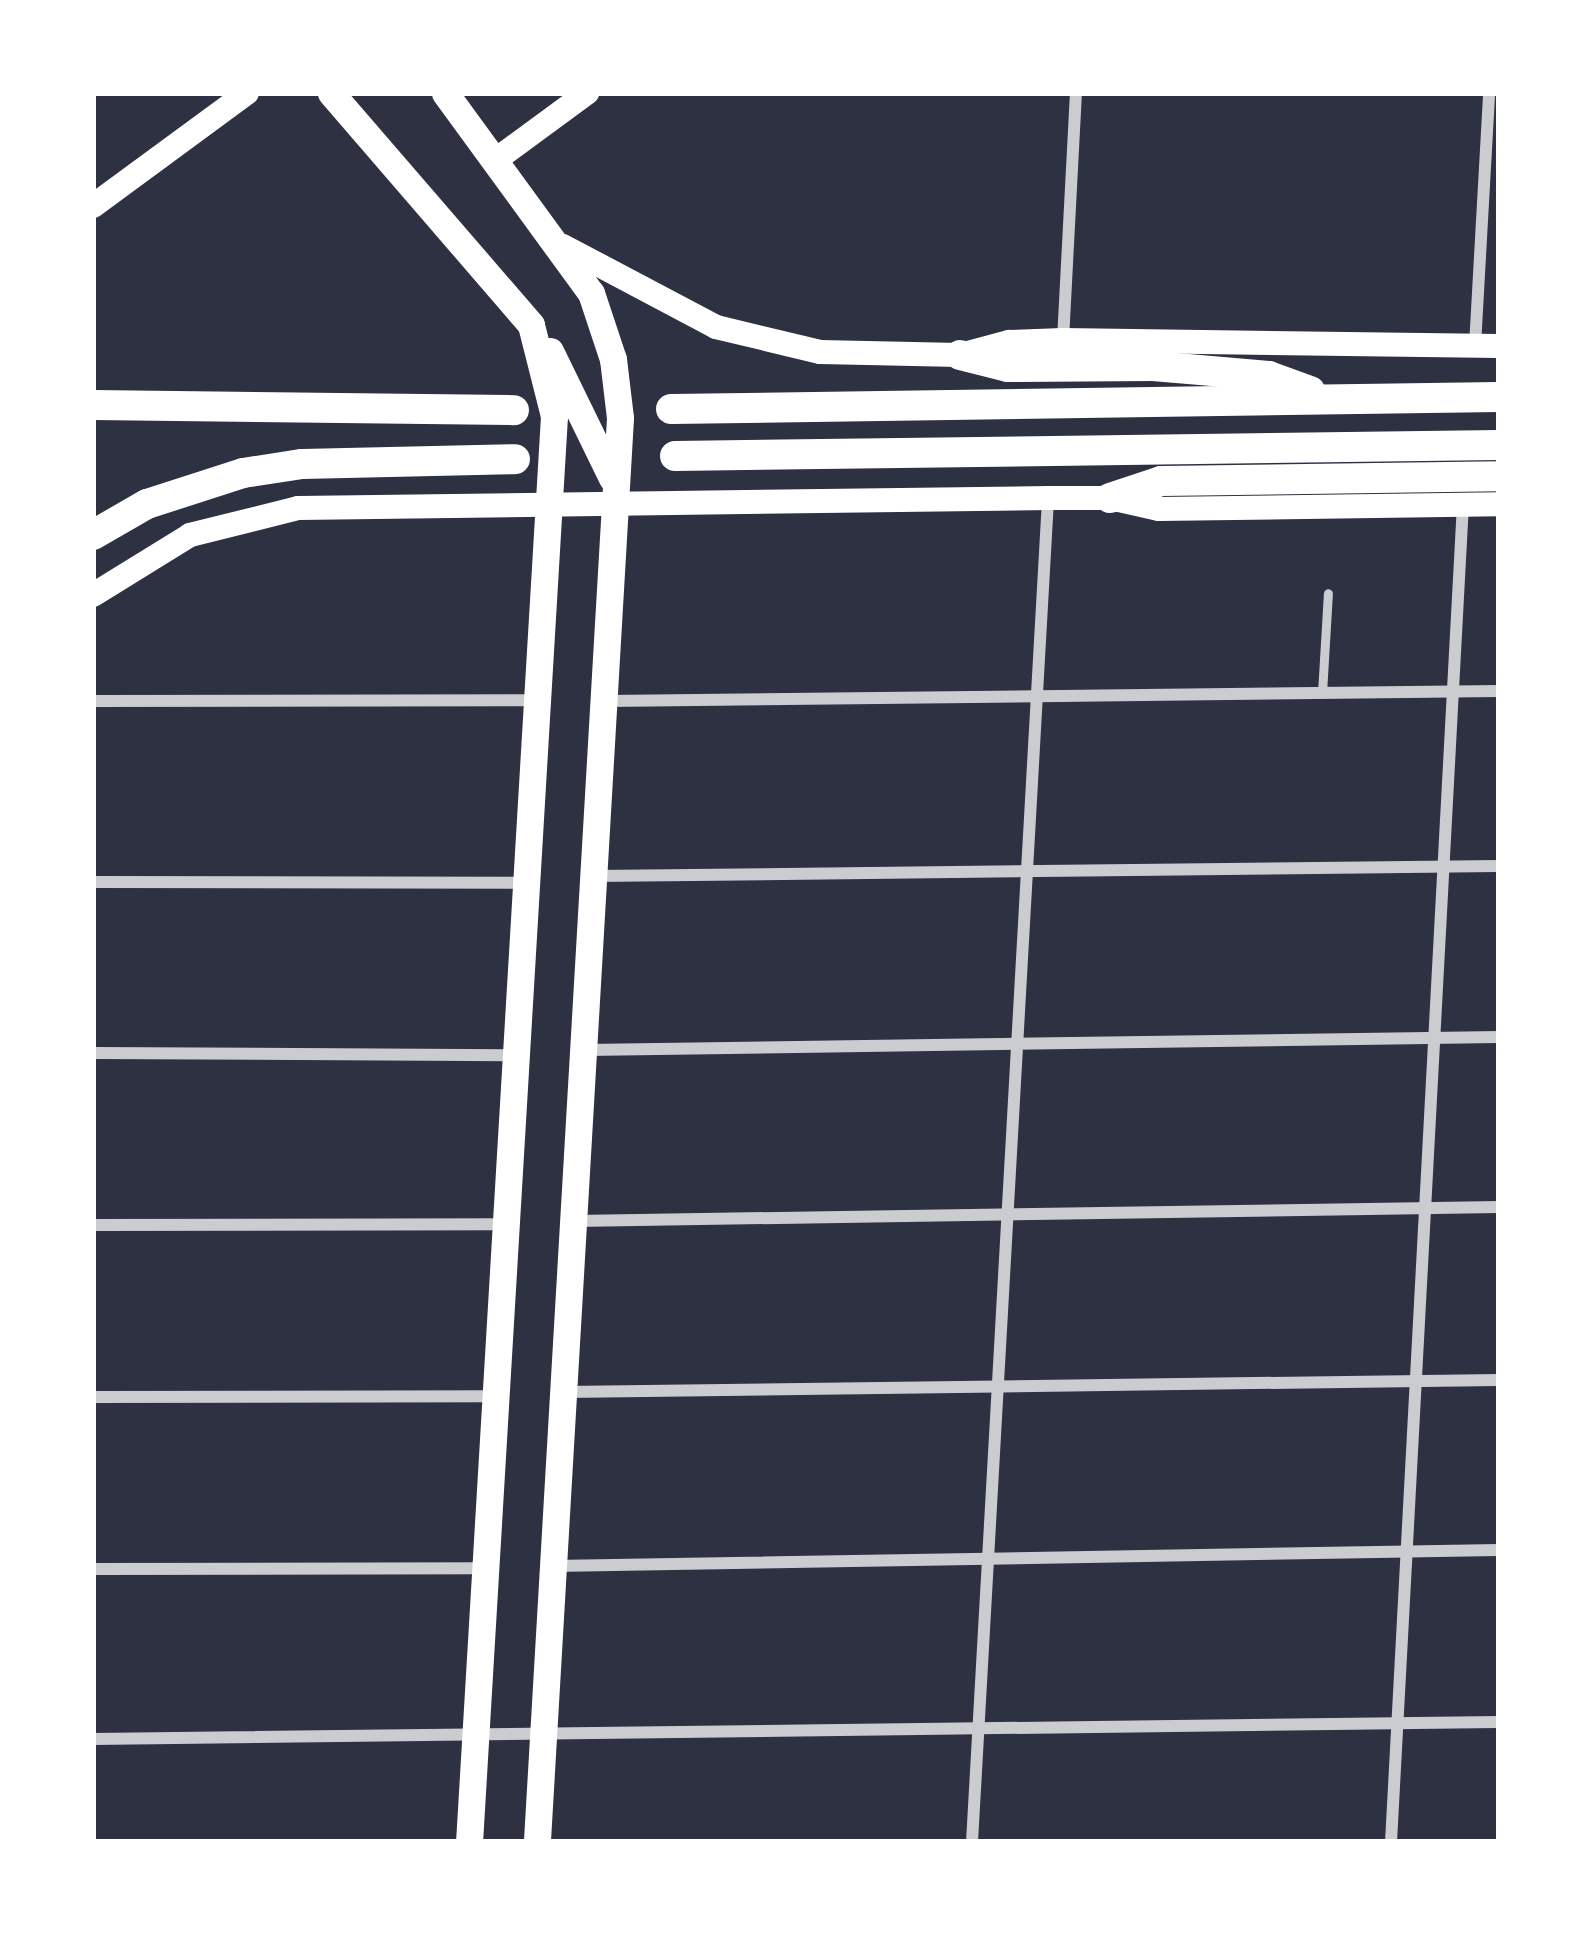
<!DOCTYPE html>
<html>
<head>
<meta charset="utf-8">
<style>
  body { margin:0 }
  #map { position:relative; width:1592px; height:1935px; overflow:hidden; background:#2d3142; font-family:"Times New Roman",serif }
  div>[style] { position:absolute }
  .service>* { height:9px; margin:-4.5px; padding:0 4.5px; transform-origin:4.5px; border-radius:4.5px; background:#caccd0 }
  .minor>* { height:12px; margin:-6px; padding:0 6px; transform-origin:6px; border-radius:6px; background:#caccd0 }
  .secondary>* { height:24px; margin:-12px; padding:0 12px; transform-origin:12px; border-radius:12px; background:#fff }
  .primary>* { height:27px; margin:-13.5px; padding:0 13.5px; transform-origin:13.5px; border-radius:13.5px; background:#fff }
  .motorway>* { height:30px; margin:-15px; padding:0 15px; transform-origin:15px; border-radius:15px; background:#fff }
  span { translate:-50% -50%; white-space:nowrap; text-align:center; line-height:1.15; -webkit-text-stroke:12px #fff; paint-order:stroke }
  .frame { position:absolute; inset:0; border:96px solid #fff; pointer-events:none }
</style>
</head>
<body>
<div id="map">
  <div class="service">
    <div style="left:1322px;top:693px;width:100px;rotate:-86.6deg"></div>
  </div>
  <div class="minor">
    <div style="left:1063px;top:340px;width:247px;rotate:-87deg"></div>
    <div style="left:1475px;top:346px;width:253px;rotate:-86.8deg"></div>
    <div style="left:93px;top:701px;width:443px;rotate:-0.1deg"></div>
    <div style="left:606px;top:701px;width:893px;rotate:-0.64deg"></div>
    <div style="left:595px;top:876px;width:904px;rotate:-0.63deg"></div>
    <div style="left:93px;top:882px;width:433px;rotate:0.1deg"></div>
    <div style="left:586px;top:1050px;width:913px;rotate:-0.82deg"></div>
    <div style="left:93px;top:1053px;width:424px;rotate:0.3deg"></div>
    <div style="left:574px;top:1221px;width:925px;rotate:-0.87deg"></div>
    <div style="left:93px;top:1225px;width:412px;rotate:-0.1deg"></div>
    <div style="left:565px;top:1392px;width:934px;rotate:-0.74deg"></div>
    <div style="left:93px;top:1397px;width:401px;rotate:-0.1deg"></div>
    <div style="left:553px;top:1566px;width:946px;rotate:-0.97deg"></div>
    <div style="left:93px;top:1569px;width:392px;rotate:-0.1deg"></div>
    <div style="left:93px;top:1739px;width:1406px;rotate:-0.69deg"></div>
    <div style="left:972px;top:1842px;width:1346px;rotate:-86.76deg"></div>
    <div style="left:1391px;top:1842px;width:1338px;rotate:-86.92deg"></div>
  </div>
  <div class="secondary">
    <div style="left:497px;top:159px;width:112px;rotate:-36.3deg"></div>
    <div style="left:93px;top:206px;width:191px;rotate:-36.3deg"></div>
    <div style="left:563px;top:246px;width:173px;rotate:27.9deg"></div>
    <div style="left:716px;top:327px;width:107px;rotate:13.5deg"></div>
    <div style="left:820px;top:352px;width:140px;rotate:1.2deg"></div>
    <div style="left:960px;top:355px;width:51px;rotate:-14.9deg"></div>
    <div style="left:1009px;top:342px;width:54px;rotate:-2.1deg"></div>
    <div style="left:1063px;top:340px;width:436px;rotate:0.8deg"></div>
    <div style="left:93px;top:595px;width:114px;rotate:-31.7deg"></div>
    <div style="left:190px;top:535px;width:111px;rotate:-14deg"></div>
    <div style="left:298px;top:508px;width:750px;rotate:-0.76deg"></div>
    <div style="left:1048px;top:498px;width:62px"></div>
    <div style="left:1110px;top:498px;width:50px;rotate:12.7deg"></div>
    <div style="left:1159px;top:509px;width:340px;rotate:-0.8deg"></div>
  </div>
  <div class="primary">
    <div style="left:331px;top:93px;width:306px;rotate:49.2deg"></div>
    <div style="left:531px;top:325px;width:94px;rotate:75.8deg"></div>
    <div style="left:554px;top:416px;width:1429px;rotate:93.41deg"></div>
    <div style="left:445px;top:93px;width:248px;rotate:53.9deg"></div>
    <div style="left:591px;top:293px;width:70px;rotate:71.6deg"></div>
    <div style="left:613px;top:359px;width:59px;rotate:83.2deg"></div>
    <div style="left:620px;top:418px;width:1426px;rotate:93.34deg"></div>
    <div style="left:550px;top:351px;width:141px;rotate:64deg"></div>
  </div>
  <div class="motorway">
    <div style="left:960px;top:355px;width:49px;rotate:14deg"></div>
    <div style="left:1008px;top:367px;width:145px;rotate:-0.4deg"></div>
    <div style="left:1153px;top:366px;width:116px;rotate:4.9deg"></div>
    <div style="left:1269px;top:376px;width:44px;rotate:20.1deg"></div>
    <div style="left:93px;top:405px;width:421px;rotate:0.7deg"></div>
    <div style="left:671px;top:409px;width:828px;rotate:-0.83deg"></div>
    <div style="left:675px;top:456px;width:824px;rotate:-0.76deg"></div>
    <div style="left:1110px;top:498px;width:54px;rotate:-18.4deg"></div>
    <div style="left:1161px;top:481px;width:338px;rotate:-0.8deg"></div>
    <div style="left:93px;top:535px;width:62px;rotate:-29.9deg"></div>
    <div style="left:147px;top:504px;width:101px;rotate:-17.9deg"></div>
    <div style="left:243px;top:473px;width:60px;rotate:-8.7deg"></div>
    <div style="left:302px;top:464px;width:213px;rotate:-1.3deg"></div>
  </div>
  <div class="frame"></div>
</div>
</body>
</html>
